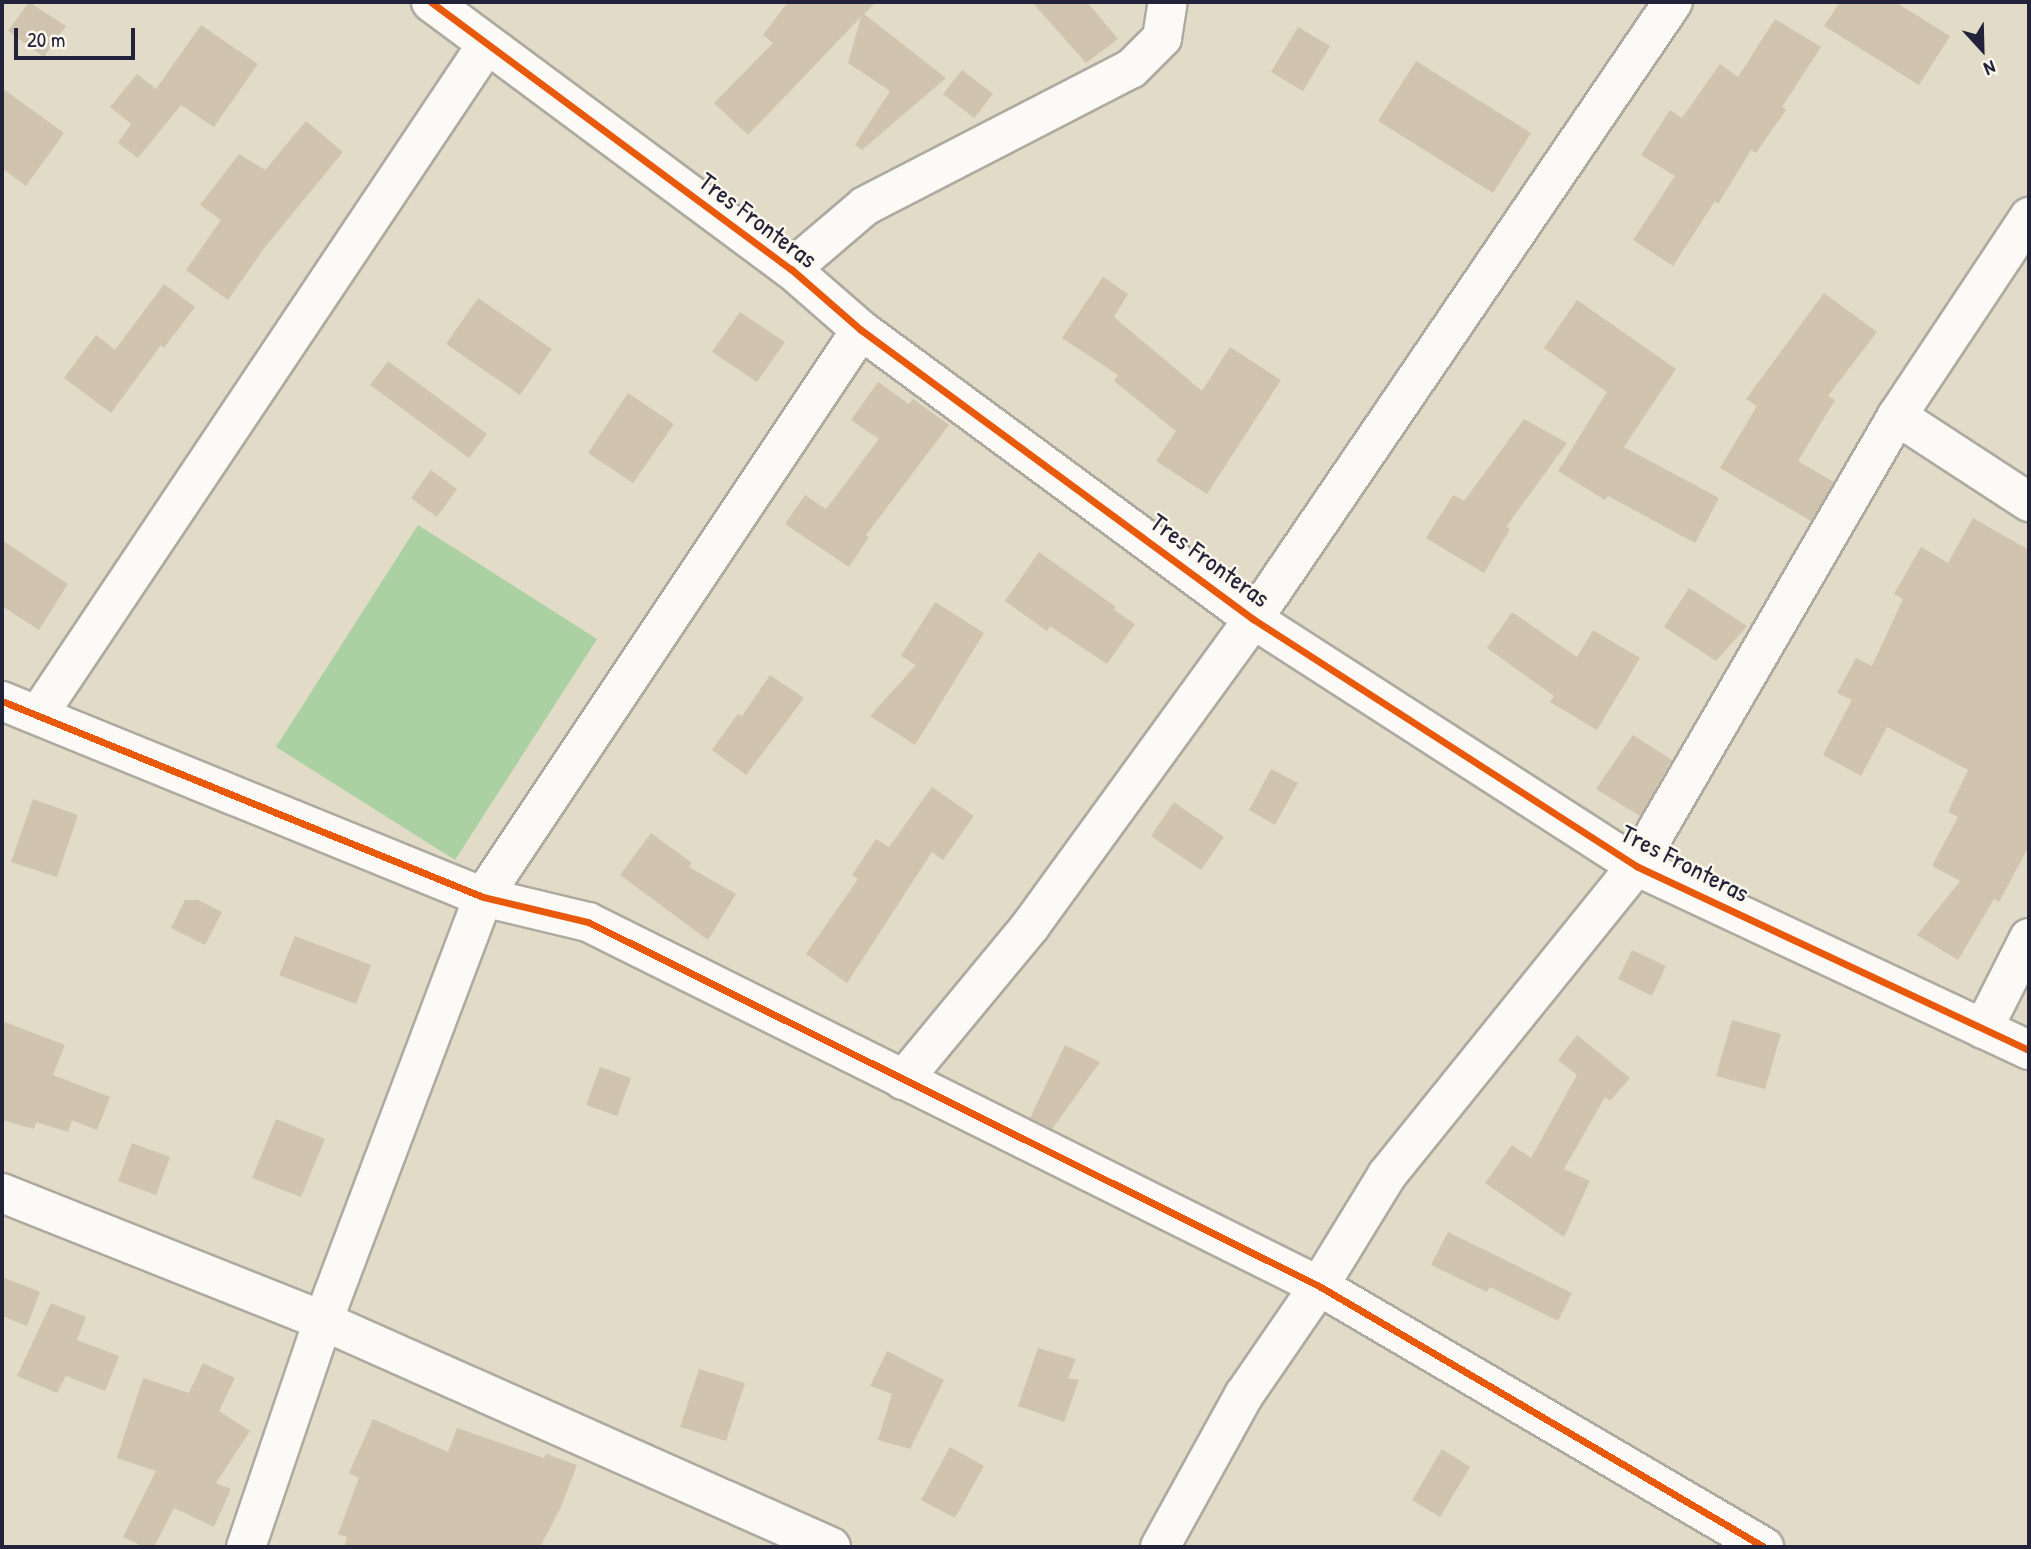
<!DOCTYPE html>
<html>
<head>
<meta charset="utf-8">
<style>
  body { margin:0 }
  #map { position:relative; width:2031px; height:1549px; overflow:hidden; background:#e2dbc8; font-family:"Patrick Hand",sans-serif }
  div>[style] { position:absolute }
  .green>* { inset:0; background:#abd1a3 }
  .building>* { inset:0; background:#d0c4af }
  .roads { filter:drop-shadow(2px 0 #aeaaa0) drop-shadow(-2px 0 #aeaaa0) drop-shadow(0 2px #aeaaa0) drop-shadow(0 -2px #aeaaa0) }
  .minor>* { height:38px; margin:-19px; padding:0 19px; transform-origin:19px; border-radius:19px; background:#fbfaf7 }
  .cycleway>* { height:7px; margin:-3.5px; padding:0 3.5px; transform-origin:3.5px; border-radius:3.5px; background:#e8590c }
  span { translate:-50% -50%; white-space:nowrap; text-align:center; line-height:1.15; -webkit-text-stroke:5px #fbf7ec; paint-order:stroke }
  .street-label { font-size:26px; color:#22223b }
  .frame { position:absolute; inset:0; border:4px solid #22223b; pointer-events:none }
  .north { position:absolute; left:1947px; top:14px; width:70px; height:70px; -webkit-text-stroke:5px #fbf7ec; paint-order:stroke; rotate:158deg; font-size:19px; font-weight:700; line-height:28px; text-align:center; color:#22223b }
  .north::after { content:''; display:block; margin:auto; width:24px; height:32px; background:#22223b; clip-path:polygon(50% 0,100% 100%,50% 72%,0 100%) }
  .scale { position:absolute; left:14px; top:28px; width:121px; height:32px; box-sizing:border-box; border:4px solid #22223b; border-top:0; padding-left:9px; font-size:21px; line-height:24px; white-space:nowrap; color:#22223b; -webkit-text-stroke:5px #fbf7ec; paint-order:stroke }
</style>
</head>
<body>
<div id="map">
  <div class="green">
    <div style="clip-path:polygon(418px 525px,597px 639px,455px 860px,276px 747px)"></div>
  </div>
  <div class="building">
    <div style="clip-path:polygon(29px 2px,66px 26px,44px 57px,8px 31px)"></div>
    <div style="clip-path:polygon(788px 2px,876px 2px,864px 14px,946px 78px,862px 150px,855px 145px,890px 91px,848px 63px,861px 17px,748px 135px,714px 103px,773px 43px,763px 35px)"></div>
    <div style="clip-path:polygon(1032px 2px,1087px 2px,1118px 39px,1086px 63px)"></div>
    <div style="clip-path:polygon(1840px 2px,1895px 2px,1950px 36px,1919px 85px,1824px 26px)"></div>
    <div style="clip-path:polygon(1775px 19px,1821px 47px,1782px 107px,1786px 110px,1756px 153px,1751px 150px,1718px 204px,1715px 201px,1673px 266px,1633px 240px,1675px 176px,1641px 155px,1670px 110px,1682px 118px,1720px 64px,1738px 77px)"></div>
    <div style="clip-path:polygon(201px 25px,258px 64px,214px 127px,181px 105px,138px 158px,118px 143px,131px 124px,110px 107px,137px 74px,156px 89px)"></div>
    <div style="clip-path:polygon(1298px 27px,1330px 46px,1303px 91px,1271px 72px)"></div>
    <div style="clip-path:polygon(1416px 61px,1531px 133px,1493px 193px,1378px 121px)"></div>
    <div style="clip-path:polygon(962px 70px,993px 94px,974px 118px,943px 94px)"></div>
    <div style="clip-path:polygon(2px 88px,64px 133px,26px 186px,2px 168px)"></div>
    <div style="clip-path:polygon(306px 121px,343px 152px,265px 247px,228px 300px,186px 270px,221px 220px,200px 205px,239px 154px,265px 170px)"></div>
    <div style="clip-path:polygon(1103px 277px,1128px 294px,1114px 317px,1202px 391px,1230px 347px,1281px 380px,1207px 494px,1156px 461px,1176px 431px,1114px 381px,1118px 375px,1062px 338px)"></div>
    <div style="clip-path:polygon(164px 284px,195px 307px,164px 348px,161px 345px,111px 413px,64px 378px,96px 335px,115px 350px)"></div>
    <div style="clip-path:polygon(1824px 293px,1877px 332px,1828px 396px,1835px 400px,1798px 461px,1834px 482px,1811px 521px,1720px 468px,1757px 406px,1746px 399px)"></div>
    <div style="clip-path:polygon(478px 298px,552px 349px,520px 395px,446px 344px)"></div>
    <div style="clip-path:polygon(1577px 300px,1676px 369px,1624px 447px,1719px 498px,1695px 543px,1608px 496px,1605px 500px,1558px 471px,1607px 392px,1544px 348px)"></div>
    <div style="clip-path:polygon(740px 312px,785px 342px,757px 382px,712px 352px)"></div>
    <div style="clip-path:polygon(388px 361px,487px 434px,469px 458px,370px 385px)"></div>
    <div style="clip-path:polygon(878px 382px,909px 404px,913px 399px,949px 425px,866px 535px,869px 537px,849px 567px,785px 524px,805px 495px,826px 509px,879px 439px,851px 420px)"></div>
    <div style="clip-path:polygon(628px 393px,674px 424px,633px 483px,588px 453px)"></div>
    <div style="clip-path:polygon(1524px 419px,1567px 443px,1506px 527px,1510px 529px,1484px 573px,1426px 538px,1453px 495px,1464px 501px)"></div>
    <div style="clip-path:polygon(431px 470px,457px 489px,437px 517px,411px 498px)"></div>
    <div style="clip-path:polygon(1973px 518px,2029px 550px,2029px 846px,1999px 902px,1994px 899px,1958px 960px,1917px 935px,1960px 881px,1932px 866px,1958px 817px,1948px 812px,1968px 770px,1887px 727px,1861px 776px,1823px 755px,1852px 700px,1837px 693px,1856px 658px,1872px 666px,1903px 599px,1894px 594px,1921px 547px,1948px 563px)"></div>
    <div style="clip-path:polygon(2px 540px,68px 584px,39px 630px,2px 606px)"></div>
    <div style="clip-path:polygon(1039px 552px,1116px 607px,1114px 610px,1135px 624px,1107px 664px,1050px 626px,1047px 631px,1005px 601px)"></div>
    <div style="clip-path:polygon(1689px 588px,1747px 626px,1716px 661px,1664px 627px)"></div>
    <div style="clip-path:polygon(935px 602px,984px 633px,915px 745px,870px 716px,916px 665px,901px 656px)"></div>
    <div style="clip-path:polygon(1512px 612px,1577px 657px,1593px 630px,1640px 658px,1597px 730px,1550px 702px,1554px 696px,1487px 648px)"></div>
    <div style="clip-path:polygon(770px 675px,804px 698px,746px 775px,712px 750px,738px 714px,742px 716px)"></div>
    <div style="clip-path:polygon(1633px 735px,1672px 760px,1640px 816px,1596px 789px)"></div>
    <div style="clip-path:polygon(1271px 769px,1298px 783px,1275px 825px,1249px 810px)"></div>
    <div style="clip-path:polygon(932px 787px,974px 816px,943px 860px,932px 852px,847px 983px,806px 954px,858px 879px,852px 875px,876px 839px,889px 847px)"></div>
    <div style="clip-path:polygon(33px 799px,78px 815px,57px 877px,11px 862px)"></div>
    <div style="clip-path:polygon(1174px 802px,1224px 837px,1201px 870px,1151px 836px)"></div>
    <div style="clip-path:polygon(651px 833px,692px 863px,689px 867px,736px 894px,708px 940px,620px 875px)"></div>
    <div style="clip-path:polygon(185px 900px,198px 900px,222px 912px,205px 945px,171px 928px)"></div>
    <div style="clip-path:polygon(295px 936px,371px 965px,356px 1004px,279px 975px)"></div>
    <div style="clip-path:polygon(1632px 950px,1666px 966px,1652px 996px,1618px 979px)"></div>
    <div style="clip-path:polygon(1732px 1020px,1781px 1034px,1765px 1089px,1716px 1076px)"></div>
    <div style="clip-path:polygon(2px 1021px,65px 1045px,53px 1075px,110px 1097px,97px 1130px,72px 1120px,68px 1132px,36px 1122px,34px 1129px,2px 1120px)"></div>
    <div style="clip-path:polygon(1577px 1035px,1630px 1078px,1610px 1101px,1605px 1097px,1564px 1169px,1590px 1181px,1564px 1237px,1485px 1183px,1512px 1145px,1531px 1158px,1577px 1075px,1558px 1060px)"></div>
    <div style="clip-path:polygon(1065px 1045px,1100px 1062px,1052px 1129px,1030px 1118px)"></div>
    <div style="clip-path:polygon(600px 1067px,631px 1078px,617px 1116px,586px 1105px)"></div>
    <div style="clip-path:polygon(276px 1119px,325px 1139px,301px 1197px,252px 1178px)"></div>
    <div style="clip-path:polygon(132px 1143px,170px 1157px,156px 1195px,118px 1181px)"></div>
    <div style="clip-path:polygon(1448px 1232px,1572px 1293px,1558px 1321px,1490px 1287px,1487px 1292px,1431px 1265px)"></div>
    <div style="clip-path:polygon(2px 1277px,40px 1292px,27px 1326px,2px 1316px)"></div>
    <div style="clip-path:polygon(51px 1303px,86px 1317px,77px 1340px,119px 1356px,105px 1391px,66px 1376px,57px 1393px,17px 1376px)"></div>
    <div style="clip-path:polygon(1038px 1348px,1076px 1359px,1068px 1378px,1079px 1380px,1064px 1422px,1018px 1406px)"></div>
    <div style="clip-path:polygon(887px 1351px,944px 1380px,910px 1449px,878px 1440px,892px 1394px,870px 1386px)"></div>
    <div style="clip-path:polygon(203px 1363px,235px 1378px,219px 1411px,250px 1431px,216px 1483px,231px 1489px,214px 1527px,174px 1508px,154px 1547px,144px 1547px,123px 1537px,156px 1471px,117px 1458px,143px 1378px,189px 1393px)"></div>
    <div style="clip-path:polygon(699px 1369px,745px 1383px,726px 1441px,680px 1427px)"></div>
    <div style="clip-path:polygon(373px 1419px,448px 1452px,457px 1428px,544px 1458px,546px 1454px,577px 1465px,561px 1507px,540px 1547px,344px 1547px,347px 1537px,338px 1534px,359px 1478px,349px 1473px)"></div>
    <div style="clip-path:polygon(950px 1447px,984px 1466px,955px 1518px,921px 1500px)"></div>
    <div style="clip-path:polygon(1442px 1449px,1470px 1467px,1440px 1517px,1412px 1500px)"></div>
  </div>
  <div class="roads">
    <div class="minor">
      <div style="left:431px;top:2px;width:448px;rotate:36.6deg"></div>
      <div style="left:791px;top:269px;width:93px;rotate:41.1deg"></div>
      <div style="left:861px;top:330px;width:487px;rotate:36.4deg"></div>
      <div style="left:1253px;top:619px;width:456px;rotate:32.8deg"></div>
      <div style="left:1636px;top:866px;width:434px;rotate:25.1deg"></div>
      <div style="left:791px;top:269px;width:97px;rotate:-40.4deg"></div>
      <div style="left:865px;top:206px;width:299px;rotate:-27.3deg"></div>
      <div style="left:1131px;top:69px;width:44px;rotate:-45deg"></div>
      <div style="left:1162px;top:38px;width:36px;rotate:-81deg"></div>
      <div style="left:1897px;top:416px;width:158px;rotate:33.1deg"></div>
      <div style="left:2px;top:701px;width:519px;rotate:22.17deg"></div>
      <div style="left:483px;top:897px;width:108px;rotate:13.4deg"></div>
      <div style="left:588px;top:922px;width:817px;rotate:26.47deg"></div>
      <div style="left:1319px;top:1286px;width:516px;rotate:30.39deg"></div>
      <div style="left:38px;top:715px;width:807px;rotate:-56.21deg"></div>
      <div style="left:1983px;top:1029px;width:102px;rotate:-63.2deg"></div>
      <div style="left:903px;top:1080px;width:201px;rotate:-50.4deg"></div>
      <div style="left:1031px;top:925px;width:378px;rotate:-54deg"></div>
      <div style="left:1253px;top:619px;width:746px;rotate:-55.76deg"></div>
      <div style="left:2px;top:1193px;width:346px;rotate:21.7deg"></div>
      <div style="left:323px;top:1321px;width:556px;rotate:23.98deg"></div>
      <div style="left:246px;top:1547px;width:239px;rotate:-71.2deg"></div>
      <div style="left:323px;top:1321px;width:453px;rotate:-69.3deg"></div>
      <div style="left:483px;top:897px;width:681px;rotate:-56.31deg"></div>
      <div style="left:1160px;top:1547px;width:174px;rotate:-61.1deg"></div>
      <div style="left:1244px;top:1395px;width:132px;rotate:-55.5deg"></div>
      <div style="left:1319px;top:1286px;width:130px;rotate:-58.5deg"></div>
      <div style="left:1387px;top:1175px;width:397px;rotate:-51.1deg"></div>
      <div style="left:1636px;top:866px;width:520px;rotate:-59.89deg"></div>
      <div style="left:1897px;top:416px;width:239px;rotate:-56.4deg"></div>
    </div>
  </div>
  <div class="cycleway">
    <div style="left:431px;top:2px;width:448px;rotate:36.6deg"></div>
    <div style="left:791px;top:269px;width:93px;rotate:41.1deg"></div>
    <div style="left:861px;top:330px;width:487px;rotate:36.4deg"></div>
    <div style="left:1253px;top:619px;width:456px;rotate:32.8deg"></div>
    <div style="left:1636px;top:866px;width:434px;rotate:25.1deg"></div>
    <div style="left:2px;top:701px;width:519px;rotate:22.17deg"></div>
    <div style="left:483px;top:897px;width:108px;rotate:13.4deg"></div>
    <div style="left:588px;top:922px;width:817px;rotate:26.47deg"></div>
    <div style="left:1319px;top:1286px;width:516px;rotate:30.39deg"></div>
  </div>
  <div class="street-label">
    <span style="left:758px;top:220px;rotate:37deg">Tres Fronteras</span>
    <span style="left:1210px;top:560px;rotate:36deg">Tres Fronteras</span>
    <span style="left:1685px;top:863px;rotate:27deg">Tres Fronteras</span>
  </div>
  <div class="frame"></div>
  <div class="north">N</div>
  <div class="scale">20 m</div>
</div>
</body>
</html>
